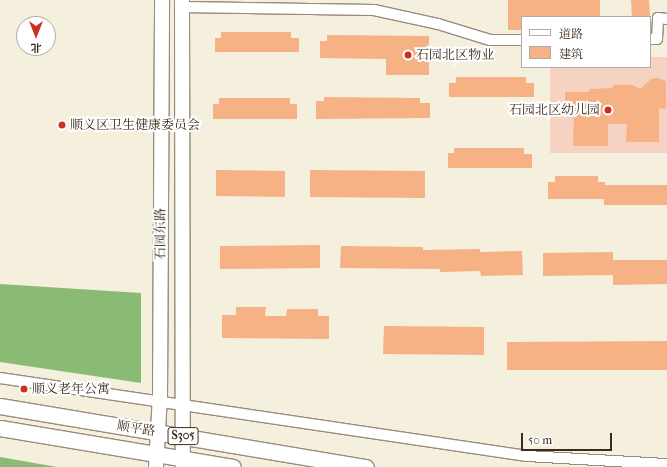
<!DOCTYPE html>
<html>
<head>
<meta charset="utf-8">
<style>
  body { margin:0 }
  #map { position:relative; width:667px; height:467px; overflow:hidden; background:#f5efde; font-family:"IM FELL French Canon","Noto Serif SC",serif }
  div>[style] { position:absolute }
  .built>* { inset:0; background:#f5d2c2 }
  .forest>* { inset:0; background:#8abb74 }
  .building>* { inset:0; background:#f6b284 }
  .roads { filter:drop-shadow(1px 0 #988c7e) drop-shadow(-1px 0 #988c7e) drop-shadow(0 1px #988c7e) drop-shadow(0 -1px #988c7e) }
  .street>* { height:10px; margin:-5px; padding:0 5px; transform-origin:5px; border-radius:5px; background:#fff }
  .secondary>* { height:14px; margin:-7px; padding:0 7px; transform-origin:7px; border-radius:7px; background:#fff }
  .primary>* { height:15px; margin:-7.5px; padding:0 7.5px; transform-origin:7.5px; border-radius:7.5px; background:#fff }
  .dots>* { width:11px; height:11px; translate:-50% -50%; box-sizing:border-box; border:2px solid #fff; border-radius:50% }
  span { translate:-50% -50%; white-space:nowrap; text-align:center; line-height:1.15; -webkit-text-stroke:4px #fff; paint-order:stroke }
  .shield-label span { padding:1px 3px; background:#fff; border:1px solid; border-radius:3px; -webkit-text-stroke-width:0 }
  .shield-label { font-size:12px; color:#3b2a1e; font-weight:700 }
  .poi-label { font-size:13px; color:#3b2a1e }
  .left { translate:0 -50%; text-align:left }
  .right { translate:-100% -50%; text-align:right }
  .street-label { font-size:13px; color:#3b2a1e }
  .legend { position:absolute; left:521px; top:16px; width:130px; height:52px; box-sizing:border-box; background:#fff; border:1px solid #b1aaa5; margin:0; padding:5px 7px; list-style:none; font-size:12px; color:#3b2a1e }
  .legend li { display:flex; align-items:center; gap:8px; height:20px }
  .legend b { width:20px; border:1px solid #b1aaa5 }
  .north { position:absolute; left:16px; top:16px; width:40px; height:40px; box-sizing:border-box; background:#fff; border:1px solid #b1aaa5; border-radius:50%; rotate:180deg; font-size:11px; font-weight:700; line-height:16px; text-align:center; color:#3b2a1e }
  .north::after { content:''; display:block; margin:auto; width:14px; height:18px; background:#c8321e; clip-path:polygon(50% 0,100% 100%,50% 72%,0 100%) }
  .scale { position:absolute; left:521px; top:433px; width:91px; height:18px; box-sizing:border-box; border:2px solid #3b2a1e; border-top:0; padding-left:5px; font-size:12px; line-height:14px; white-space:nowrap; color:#3b2a1e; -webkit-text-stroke:3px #fff; paint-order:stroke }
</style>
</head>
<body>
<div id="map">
  <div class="built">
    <div style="clip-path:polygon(650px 57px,667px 57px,667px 153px,550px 153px,550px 67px,650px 67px)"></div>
  </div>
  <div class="forest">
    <div style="clip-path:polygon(0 284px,141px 293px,141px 383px,0 362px)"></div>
    <div style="clip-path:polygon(0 457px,57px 467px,0 467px)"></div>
  </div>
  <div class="building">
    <div style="clip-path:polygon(508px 0,600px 0,600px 17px,522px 17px,522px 30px,508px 30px)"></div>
    <div style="clip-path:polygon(631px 0,649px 0,650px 17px,632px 17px)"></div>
    <div style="clip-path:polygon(221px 32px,291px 32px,291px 38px,299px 38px,299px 52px,215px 52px,215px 38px,221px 38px)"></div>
    <div style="clip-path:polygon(327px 35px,429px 36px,429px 75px,386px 75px,386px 59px,320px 58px,320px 41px,327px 41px)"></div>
    <div style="clip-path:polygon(456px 77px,526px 77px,526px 83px,534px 83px,534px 97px,449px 97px,449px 83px,456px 83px)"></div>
    <div style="clip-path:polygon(657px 78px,666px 81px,666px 109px,659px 108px,659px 142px,626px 142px,627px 124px,608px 124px,608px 146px,573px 146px,574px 111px,565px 108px,565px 92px,588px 92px,590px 89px,612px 88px,614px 85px,633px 85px,640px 89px,651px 79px)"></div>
    <div style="clip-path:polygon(324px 97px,420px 98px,420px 103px,430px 103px,430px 118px,316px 119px,316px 101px,324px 101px)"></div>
    <div style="clip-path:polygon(219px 98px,290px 98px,290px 104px,297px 104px,297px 119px,213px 119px,213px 104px,219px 104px)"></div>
    <div style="clip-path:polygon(454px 148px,524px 148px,524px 154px,532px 154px,532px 168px,448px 168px,448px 153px,454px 153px)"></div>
    <div style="clip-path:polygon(216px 170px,285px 171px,285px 197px,216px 196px)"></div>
    <div style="clip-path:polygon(310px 170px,425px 171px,425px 198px,310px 197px)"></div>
    <div style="clip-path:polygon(555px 176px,598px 176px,598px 182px,605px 182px,605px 185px,667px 185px,667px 205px,604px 205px,604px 199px,548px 199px,548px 182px,555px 182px)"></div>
    <div style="clip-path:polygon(320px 245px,320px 268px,220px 269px,220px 246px)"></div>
    <div style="clip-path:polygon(341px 246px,423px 247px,423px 250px,480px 249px,480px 252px,522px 251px,523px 275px,481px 276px,480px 271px,440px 272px,440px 269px,340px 268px)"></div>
    <div style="clip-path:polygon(613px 252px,613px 260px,667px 260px,667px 284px,613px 285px,613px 275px,543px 276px,543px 253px)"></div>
    <div style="clip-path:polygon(236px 307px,266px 307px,265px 316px,286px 316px,287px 309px,318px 309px,318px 316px,329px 316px,329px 339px,222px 338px,222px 315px,236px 315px)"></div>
    <div style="clip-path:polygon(384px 326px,484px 327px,484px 355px,383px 354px)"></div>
    <div style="clip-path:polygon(667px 341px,667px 370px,507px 370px,507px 342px)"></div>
  </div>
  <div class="roads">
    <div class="street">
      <div style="left:182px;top:7px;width:192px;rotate:0.9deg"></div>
      <div style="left:374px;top:10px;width:66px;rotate:12.3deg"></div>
      <div style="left:438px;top:24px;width:54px;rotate:17.1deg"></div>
      <div style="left:490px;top:40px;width:32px"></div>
      <div style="left:650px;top:39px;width:7px"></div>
      <div style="left:657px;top:39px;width:21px;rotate:-87deg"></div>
      <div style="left:658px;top:18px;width:9px;rotate:6deg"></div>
      <div style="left:0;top:378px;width:533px;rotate:8.42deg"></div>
      <div style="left:527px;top:456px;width:140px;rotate:3.3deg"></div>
    </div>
    <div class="secondary">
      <div style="left:182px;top:0;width:467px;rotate:89.9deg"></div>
      <div style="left:156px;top:467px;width:71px;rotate:-86.8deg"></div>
      <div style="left:160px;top:396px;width:396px;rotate:-89.7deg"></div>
    </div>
    <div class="primary">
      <div style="left:0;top:406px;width:371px;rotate:9.5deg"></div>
      <div style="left:0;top:428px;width:236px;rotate:9.5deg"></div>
    </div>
  </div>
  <div class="dots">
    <div style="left:408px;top:55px;background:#c8321e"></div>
    <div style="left:608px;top:110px;background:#c8321e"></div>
    <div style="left:62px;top:125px;background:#c8321e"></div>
    <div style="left:24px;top:389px;background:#c8321e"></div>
  </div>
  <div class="shield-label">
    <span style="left:183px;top:436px">S305</span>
  </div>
  <div class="poi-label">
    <span class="left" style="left:416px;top:55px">石园北区物业</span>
    <span class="right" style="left:600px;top:110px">石园北区幼儿园</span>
    <span class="left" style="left:70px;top:125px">顺义区卫生健康委员会</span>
    <span class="left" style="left:32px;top:389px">顺义老年公寓</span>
  </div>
  <div class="street-label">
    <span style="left:161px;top:234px;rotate:-90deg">石园东路</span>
    <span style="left:136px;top:429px;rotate:9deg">顺平路</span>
  </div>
  <ul class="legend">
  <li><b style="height:5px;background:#fff"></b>道路</li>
  <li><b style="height:11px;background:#f6b284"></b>建筑</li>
  </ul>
  <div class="north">北</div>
  <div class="scale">50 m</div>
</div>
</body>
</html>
